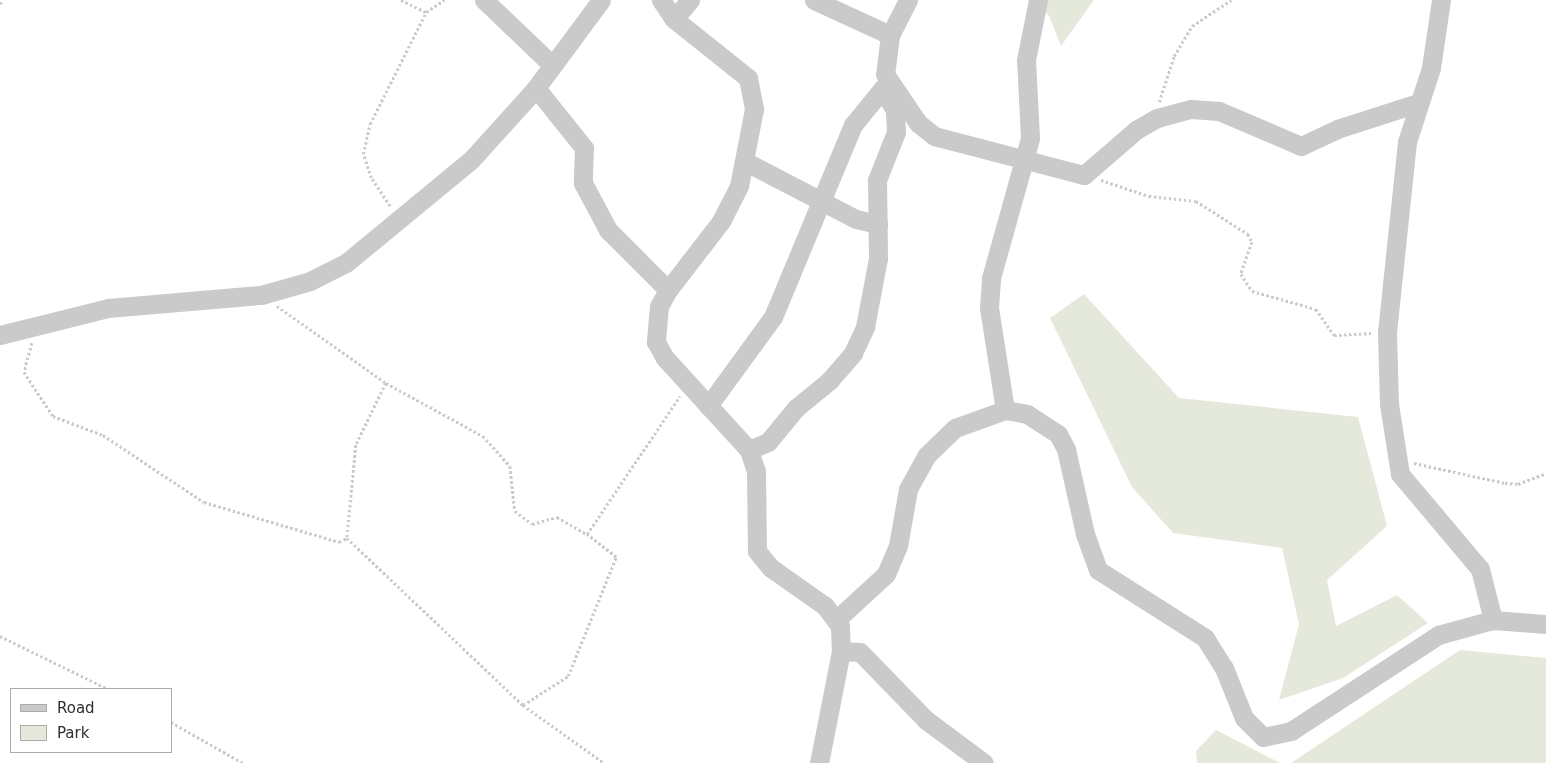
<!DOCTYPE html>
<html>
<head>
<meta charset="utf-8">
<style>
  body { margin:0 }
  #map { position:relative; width:1546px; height:763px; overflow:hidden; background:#fff; font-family:"DejaVu Sans",sans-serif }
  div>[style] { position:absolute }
  .green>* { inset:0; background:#e5e9db }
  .path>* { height:2.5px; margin-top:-1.25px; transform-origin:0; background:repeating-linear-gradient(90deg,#cacaca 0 2.5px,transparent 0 5px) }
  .minor>* { height:19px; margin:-9.5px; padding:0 9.5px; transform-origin:9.5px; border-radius:9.5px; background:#cacaca }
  span { translate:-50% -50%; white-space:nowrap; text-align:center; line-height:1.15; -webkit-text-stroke:5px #fff; paint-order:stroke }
  .legend { position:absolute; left:10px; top:688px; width:162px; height:65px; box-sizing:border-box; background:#fff; border:1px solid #ababab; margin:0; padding:6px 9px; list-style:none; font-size:15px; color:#2d2d2d }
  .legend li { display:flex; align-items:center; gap:10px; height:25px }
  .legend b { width:25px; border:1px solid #ababab }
</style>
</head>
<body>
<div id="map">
  <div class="green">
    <div style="clip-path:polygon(1033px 0,1094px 0,1061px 46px,1049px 16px)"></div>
    <div style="clip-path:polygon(1084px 294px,1179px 398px,1358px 417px,1387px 526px,1327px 580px,1336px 626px,1397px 595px,1428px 623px,1343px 678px,1279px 700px,1299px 624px,1282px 548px,1173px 533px,1132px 487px,1050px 318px)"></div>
    <div style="clip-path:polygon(1460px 650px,1546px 658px,1546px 763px,1291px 763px)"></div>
    <div style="clip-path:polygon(1216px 730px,1280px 763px,1197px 763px,1196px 751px)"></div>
  </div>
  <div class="path">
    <div style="left:401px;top:0;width:28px;rotate:26deg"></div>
    <div style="left:0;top:4px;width:4px;rotate:-63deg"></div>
    <div style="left:1159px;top:102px;width:48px;rotate:-71.9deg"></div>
    <div style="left:1174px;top:56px;width:35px;rotate:-59deg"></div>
    <div style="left:1192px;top:26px;width:47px;rotate:-33.7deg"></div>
    <div style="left:1101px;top:180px;width:51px;rotate:18.4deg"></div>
    <div style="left:1149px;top:196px;width:47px;rotate:6.1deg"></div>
    <div style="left:1196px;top:201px;width:62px;rotate:32.4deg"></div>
    <div style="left:1248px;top:234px;width:9px;rotate:63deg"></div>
    <div style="left:1252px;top:242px;width:34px;rotate:109deg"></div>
    <div style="left:1241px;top:274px;width:20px;rotate:57deg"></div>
    <div style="left:1252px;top:291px;width:66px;rotate:15.7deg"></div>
    <div style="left:1316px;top:309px;width:32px;rotate:55deg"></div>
    <div style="left:1334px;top:335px;width:37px;rotate:-3deg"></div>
    <div style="left:390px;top:206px;width:34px;rotate:-124deg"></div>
    <div style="left:371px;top:178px;width:25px;rotate:-108deg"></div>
    <div style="left:363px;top:154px;width:31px;rotate:-77deg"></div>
    <div style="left:370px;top:124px;width:125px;rotate:-63.4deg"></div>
    <div style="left:426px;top:12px;width:22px;rotate:-34deg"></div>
    <div style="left:277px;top:306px;width:133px;rotate:35.2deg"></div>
    <div style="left:386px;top:383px;width:111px;rotate:28.7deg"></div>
    <div style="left:483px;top:436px;width:40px;rotate:48deg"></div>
    <div style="left:510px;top:466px;width:45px;rotate:83.7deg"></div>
    <div style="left:515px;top:511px;width:21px;rotate:37deg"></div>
    <div style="left:532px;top:524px;width:26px;rotate:-16deg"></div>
    <div style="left:557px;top:517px;width:34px;rotate:30deg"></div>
    <div style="left:32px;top:343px;width:30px;rotate:105deg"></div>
    <div style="left:24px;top:372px;width:53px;rotate:56.6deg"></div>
    <div style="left:53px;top:416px;width:53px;rotate:20.8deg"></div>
    <div style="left:103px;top:435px;width:121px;rotate:33.6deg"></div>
    <div style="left:204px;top:502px;width:141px;rotate:16.5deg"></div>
    <div style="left:339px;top:542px;width:9px;rotate:-27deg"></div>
    <div style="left:386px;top:383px;width:69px;rotate:115.8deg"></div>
    <div style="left:356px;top:445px;width:93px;rotate:95.5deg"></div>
    <div style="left:347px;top:538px;width:243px;rotate:43.5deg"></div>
    <div style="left:523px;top:705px;width:100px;rotate:35.6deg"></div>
    <div style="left:1414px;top:463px;width:93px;rotate:12.4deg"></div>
    <div style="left:1505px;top:483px;width:13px;rotate:4deg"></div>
    <div style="left:1518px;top:484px;width:30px;rotate:-21deg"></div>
    <div style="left:0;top:636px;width:120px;rotate:26.1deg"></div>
    <div style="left:523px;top:705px;width:54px;rotate:-32.8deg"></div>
    <div style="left:568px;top:676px;width:128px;rotate:-68deg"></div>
    <div style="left:616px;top:557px;width:37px;rotate:-142deg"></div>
    <div style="left:587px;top:534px;width:166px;rotate:-56deg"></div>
    <div style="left:171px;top:722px;width:83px;rotate:29.7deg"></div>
  </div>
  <div class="minor">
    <div style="left:484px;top:0;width:94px;rotate:43.7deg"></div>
    <div style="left:661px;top:0;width:23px;rotate:56deg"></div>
    <div style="left:674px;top:19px;width:95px;rotate:38.6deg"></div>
    <div style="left:748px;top:78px;width:32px;rotate:79deg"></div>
    <div style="left:754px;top:109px;width:78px;rotate:101deg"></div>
    <div style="left:739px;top:186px;width:38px;rotate:117deg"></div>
    <div style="left:722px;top:220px;width:88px;rotate:127.6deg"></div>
    <div style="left:668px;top:290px;width:18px;rotate:119deg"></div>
    <div style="left:659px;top:306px;width:36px;rotate:95deg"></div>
    <div style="left:656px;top:342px;width:18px;rotate:61deg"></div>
    <div style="left:665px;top:358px;width:125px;rotate:47.6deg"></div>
    <div style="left:749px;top:450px;width:22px;rotate:72deg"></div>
    <div style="left:756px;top:471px;width:80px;rotate:89.3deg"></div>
    <div style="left:757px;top:551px;width:22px;rotate:51deg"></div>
    <div style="left:771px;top:568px;width:66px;rotate:35.1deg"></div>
    <div style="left:825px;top:606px;width:25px;rotate:53deg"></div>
    <div style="left:840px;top:626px;width:25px;rotate:88deg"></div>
    <div style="left:841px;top:651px;width:114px;rotate:101.1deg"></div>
    <div style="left:814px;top:0;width:84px;rotate:24.7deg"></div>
    <div style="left:908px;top:0;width:39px;rotate:117deg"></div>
    <div style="left:890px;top:35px;width:39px;rotate:97deg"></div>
    <div style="left:885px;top:74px;width:59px;rotate:56deg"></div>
    <div style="left:918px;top:123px;width:21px;rotate:39deg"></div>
    <div style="left:934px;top:136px;width:155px;rotate:14.6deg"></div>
    <div style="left:1084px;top:175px;width:69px;rotate:-40.9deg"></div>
    <div style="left:1136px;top:130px;width:24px;rotate:-30deg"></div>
    <div style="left:1157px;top:118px;width:35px;rotate:-15deg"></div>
    <div style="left:1191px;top:109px;width:28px;rotate:4deg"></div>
    <div style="left:1219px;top:111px;width:89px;rotate:23.1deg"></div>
    <div style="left:1301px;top:146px;width:40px;rotate:-25deg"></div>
    <div style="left:1337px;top:129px;width:85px;rotate:-17.8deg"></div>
    <div style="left:1441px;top:0;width:69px;rotate:98.4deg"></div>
    <div style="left:1431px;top:68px;width:78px;rotate:108deg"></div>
    <div style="left:1407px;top:142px;width:191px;rotate:96deg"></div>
    <div style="left:1387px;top:332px;width:72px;rotate:88.4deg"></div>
    <div style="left:1389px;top:404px;width:71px;rotate:81.1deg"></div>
    <div style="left:1400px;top:474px;width:124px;rotate:49.9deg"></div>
    <div style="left:1480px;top:569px;width:53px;rotate:75.7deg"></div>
    <div style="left:674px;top:19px;width:25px;rotate:-50deg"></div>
    <div style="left:536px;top:88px;width:77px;rotate:51.3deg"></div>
    <div style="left:584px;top:148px;width:35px;rotate:92deg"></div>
    <div style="left:583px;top:183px;width:53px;rotate:62deg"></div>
    <div style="left:608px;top:230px;width:85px;rotate:45deg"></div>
    <div style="left:746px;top:162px;width:124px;rotate:27.4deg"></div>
    <div style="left:856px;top:219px;width:23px;rotate:13deg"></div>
    <div style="left:0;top:335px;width:111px;rotate:-14deg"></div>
    <div style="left:108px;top:308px;width:154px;rotate:-4.9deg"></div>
    <div style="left:261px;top:295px;width:51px;rotate:-15.9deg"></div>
    <div style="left:310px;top:281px;width:40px;rotate:-26.6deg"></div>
    <div style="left:346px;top:263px;width:162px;rotate:-39.5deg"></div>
    <div style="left:471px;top:160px;width:97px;rotate:-47.9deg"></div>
    <div style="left:536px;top:88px;width:109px;rotate:-53.5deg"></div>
    <div style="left:708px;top:406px;width:110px;rotate:-53.9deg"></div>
    <div style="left:773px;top:317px;width:208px;rotate:-67.4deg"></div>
    <div style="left:853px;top:125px;width:48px;rotate:-51deg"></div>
    <div style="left:1005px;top:410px;width:103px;rotate:-98.9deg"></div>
    <div style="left:989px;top:308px;width:30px;rotate:-86deg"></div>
    <div style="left:991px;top:278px;width:145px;rotate:-74.4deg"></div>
    <div style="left:1030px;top:138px;width:78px;rotate:-92.9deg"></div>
    <div style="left:1026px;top:60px;width:61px;rotate:-78.7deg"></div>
    <div style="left:749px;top:450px;width:21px;rotate:-23deg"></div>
    <div style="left:768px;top:442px;width:44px;rotate:-50.5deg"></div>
    <div style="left:796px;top:408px;width:43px;rotate:-39.3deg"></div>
    <div style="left:829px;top:381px;width:37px;rotate:-49deg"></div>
    <div style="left:853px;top:353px;width:29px;rotate:-65deg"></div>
    <div style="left:865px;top:327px;width:70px;rotate:-79.3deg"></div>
    <div style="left:878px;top:258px;width:78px;rotate:-90.7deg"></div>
    <div style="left:877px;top:180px;width:52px;rotate:-68.4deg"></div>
    <div style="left:896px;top:132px;width:22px;rotate:-93deg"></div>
    <div style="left:895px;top:110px;width:21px;rotate:-121deg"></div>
    <div style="left:836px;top:620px;width:68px;rotate:-42.6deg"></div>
    <div style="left:886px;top:574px;width:30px;rotate:-67deg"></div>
    <div style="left:898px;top:546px;width:58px;rotate:-80deg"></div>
    <div style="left:908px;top:489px;width:39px;rotate:-61deg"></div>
    <div style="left:927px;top:455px;width:39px;rotate:-44deg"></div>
    <div style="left:955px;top:428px;width:53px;rotate:-19.8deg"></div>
    <div style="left:1005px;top:410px;width:22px;rotate:10deg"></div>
    <div style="left:1027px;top:414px;width:37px;rotate:33deg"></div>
    <div style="left:1058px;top:434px;width:17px;rotate:62deg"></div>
    <div style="left:1066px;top:449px;width:87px;rotate:77.4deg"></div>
    <div style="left:1085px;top:534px;width:38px;rotate:70deg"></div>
    <div style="left:1098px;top:570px;width:127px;rotate:32.4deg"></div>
    <div style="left:1205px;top:638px;width:36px;rotate:58deg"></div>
    <div style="left:1224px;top:668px;width:54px;rotate:68.2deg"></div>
    <div style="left:1244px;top:718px;width:27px;rotate:45deg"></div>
    <div style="left:1263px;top:737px;width:29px;rotate:-12deg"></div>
    <div style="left:1291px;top:731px;width:176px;rotate:-33.1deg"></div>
    <div style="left:1438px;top:635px;width:57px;rotate:-15.3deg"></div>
    <div style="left:1493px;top:620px;width:53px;rotate:4.3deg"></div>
    <div style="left:841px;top:651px;width:19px;rotate:3deg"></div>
    <div style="left:860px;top:652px;width:95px;rotate:45.9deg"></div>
    <div style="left:926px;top:720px;width:72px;rotate:36.6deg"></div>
  </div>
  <ul class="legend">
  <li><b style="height:6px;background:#cacaca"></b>Road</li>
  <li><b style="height:14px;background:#e5e9db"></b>Park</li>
  </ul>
</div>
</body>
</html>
